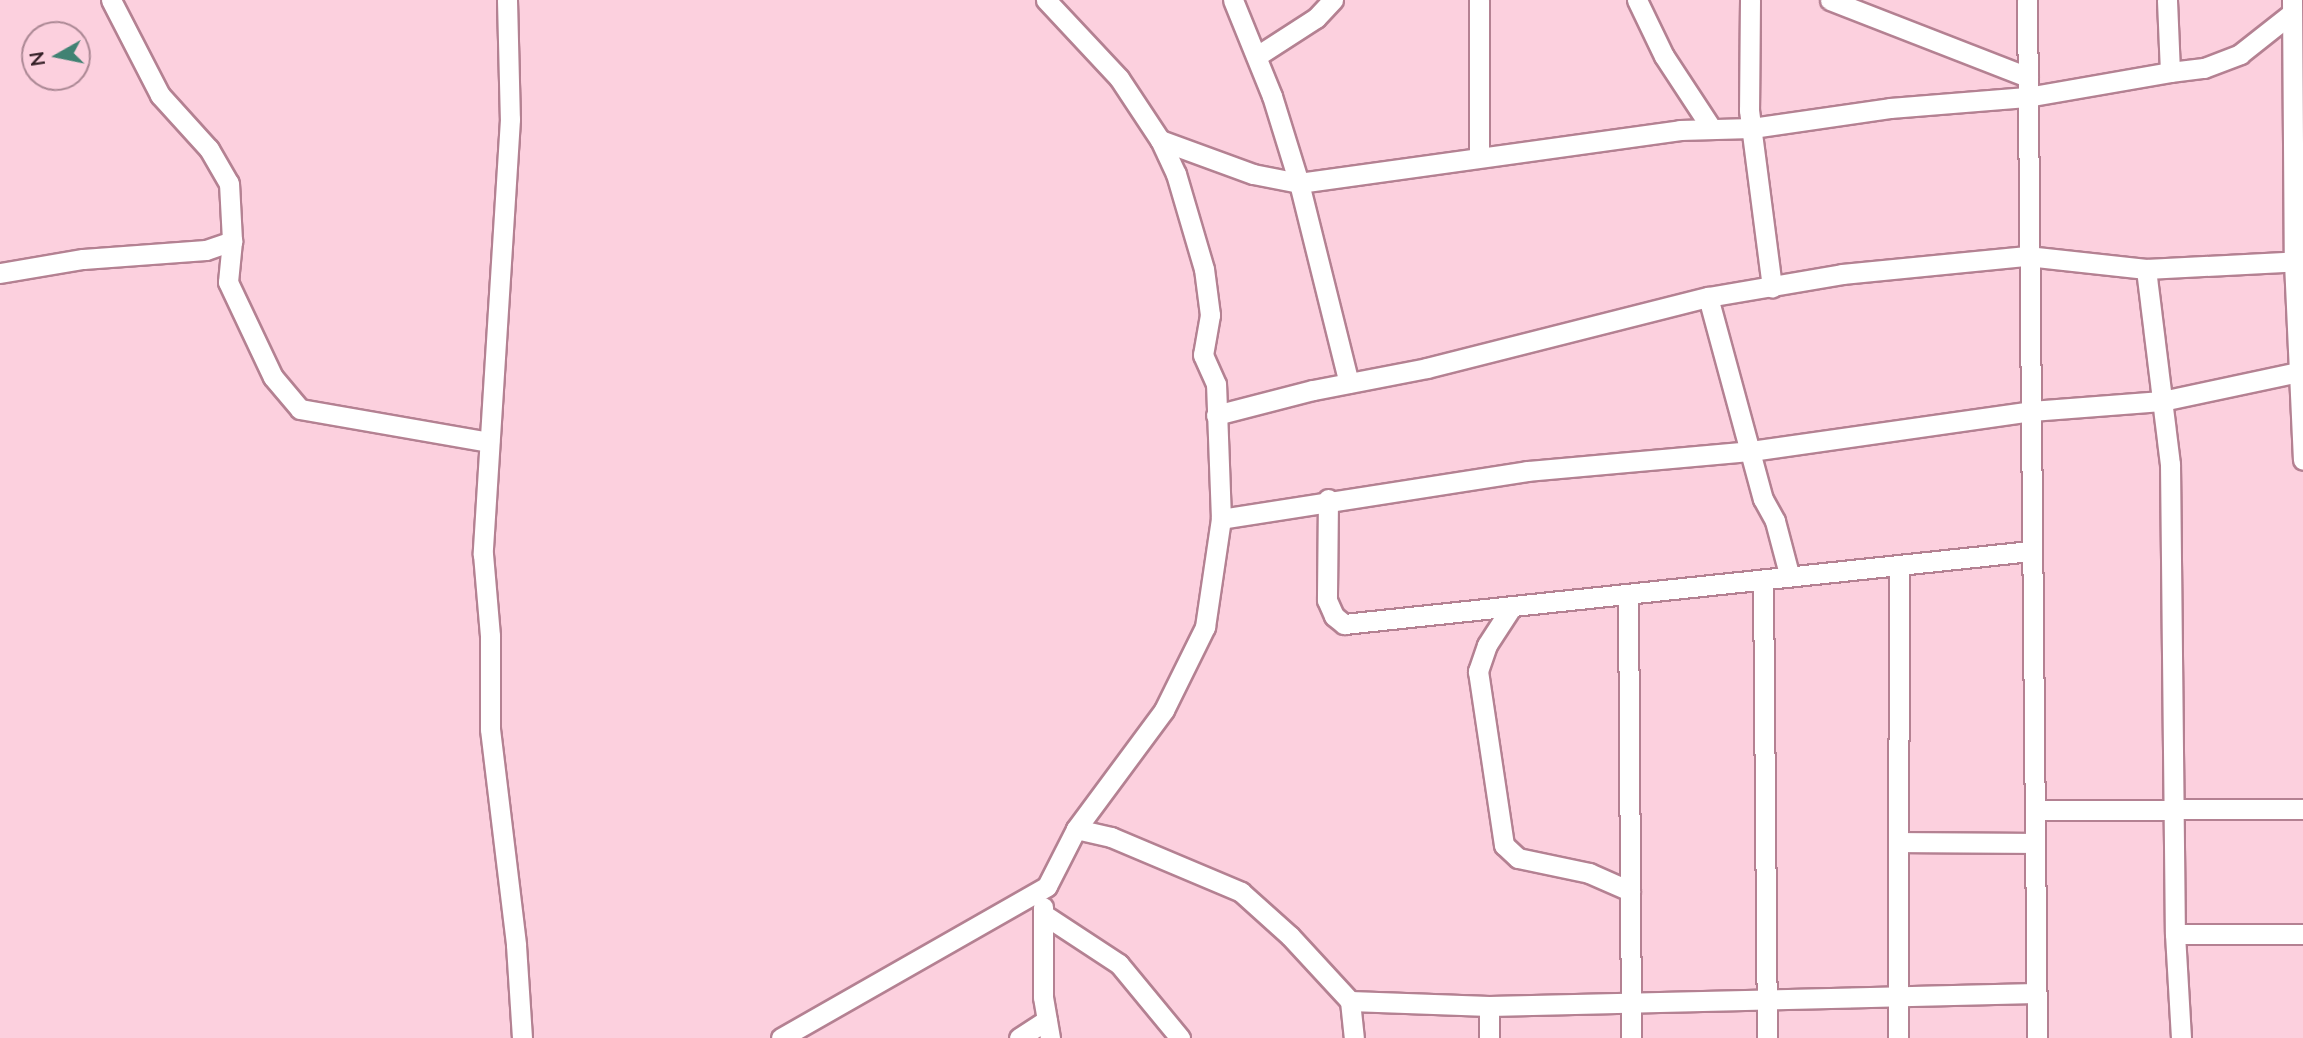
<!DOCTYPE html>
<html>
<head>
<meta charset="utf-8">
<style>
  body { margin:0 }
  #map { position:relative; width:2303px; height:1038px; overflow:hidden; background:#fcd0de; font-family:Lato,sans-serif }
  div>[style] { position:absolute }
  .roads { filter:drop-shadow(2px 0 #b48192) drop-shadow(-2px 0 #b48192) drop-shadow(0 2px #b48192) drop-shadow(0 -2px #b48192) }
  .street>* { height:19px; margin:-9.5px; padding:0 9.5px; transform-origin:9.5px; border-radius:9.5px; background:#fff }
  span { translate:-50% -50%; white-space:nowrap; text-align:center; line-height:1.15; -webkit-text-stroke:5px #fcd0de; paint-order:stroke }
  .north { position:absolute; left:21px; top:21px; width:70px; height:70px; box-sizing:border-box; background:#fcd0de; border:2px solid #ab8894; border-radius:50%; rotate:261deg; font-size:19px; font-weight:700; line-height:28px; text-align:center; color:#311d24 }
  .north::after { content:''; display:block; margin:auto; width:24px; height:32px; background:#408273; clip-path:polygon(50% 0,100% 100%,50% 72%,0 100%) }
</style>
</head>
<body>
<div id="map">
  <div class="roads">
    <div class="street">
      <div style="left:111px;top:0;width:107px;rotate:62.7deg"></div>
      <div style="left:160px;top:95px;width:73px;rotate:47.8deg"></div>
      <div style="left:209px;top:149px;width:39px;rotate:60deg"></div>
      <div style="left:229px;top:183px;width:58px;rotate:87deg"></div>
      <div style="left:507px;top:0;width:119px;rotate:88.6deg"></div>
      <div style="left:510px;top:119px;width:436px;rotate:93.6deg"></div>
      <div style="left:483px;top:554px;width:82px;rotate:85.1deg"></div>
      <div style="left:490px;top:636px;width:93px;rotate:90deg"></div>
      <div style="left:490px;top:729px;width:218px;rotate:83.1deg"></div>
      <div style="left:516px;top:945px;width:93px;rotate:86.3deg"></div>
      <div style="left:1233px;top:0;width:104px;rotate:67.9deg"></div>
      <div style="left:1272px;top:96px;width:91px;rotate:72.8deg"></div>
      <div style="left:1299px;top:183px;width:206px;rotate:76deg"></div>
      <div style="left:1637px;top:0;width:62px;rotate:64.3deg"></div>
      <div style="left:1664px;top:56px;width:87px;rotate:56.7deg"></div>
      <div style="left:1750px;top:0;width:110px;rotate:90.5deg"></div>
      <div style="left:1749px;top:110px;width:179px;rotate:82.6deg"></div>
      <div style="left:1830px;top:0;width:212px;rotate:21.3deg"></div>
      <div style="left:2027px;top:0;width:1038px;rotate:89.45deg"></div>
      <div style="left:2292px;top:0;width:262px;rotate:89.6deg"></div>
      <div style="left:2294px;top:262px;width:198px;rotate:87.4deg"></div>
      <div style="left:1257px;top:56px;width:70px;rotate:-32.8deg"></div>
      <div style="left:1316px;top:18px;width:25px;rotate:-47deg"></div>
      <div style="left:2170px;top:72px;width:34px;rotate:-7deg"></div>
      <div style="left:2204px;top:68px;width:39px;rotate:-21deg"></div>
      <div style="left:2240px;top:54px;width:66px;rotate:-38.3deg"></div>
      <div style="left:1160px;top:140px;width:99px;rotate:20.1deg"></div>
      <div style="left:1253px;top:174px;width:47px;rotate:11.1deg"></div>
      <div style="left:1299px;top:183px;width:385px;rotate:-7.9deg"></div>
      <div style="left:1680px;top:130px;width:72px;rotate:-1.6deg"></div>
      <div style="left:1752px;top:128px;width:139px;rotate:-8.2deg"></div>
      <div style="left:1890px;top:108px;width:137px;rotate:-4.6deg"></div>
      <div style="left:2027px;top:97px;width:145px;rotate:-9.9deg"></div>
      <div style="left:2170px;top:72px;width:72px;rotate:-92.4deg"></div>
      <div style="left:1479px;top:156px;width:156px;rotate:-90deg"></div>
      <div style="left:2146px;top:269px;width:196px;rotate:83deg"></div>
      <div style="left:2170px;top:464px;width:470px;rotate:89.4deg"></div>
      <div style="left:2175px;top:934px;width:104px;rotate:86.7deg"></div>
      <div style="left:0;top:273px;width:84px;rotate:-9.6deg"></div>
      <div style="left:83px;top:259px;width:123px;rotate:-4.2deg"></div>
      <div style="left:206px;top:250px;width:28px;rotate:-19deg"></div>
      <div style="left:232px;top:241px;width:41px;rotate:95.6deg"></div>
      <div style="left:228px;top:282px;width:105px;rotate:64.7deg"></div>
      <div style="left:273px;top:377px;width:42px;rotate:49.8deg"></div>
      <div style="left:300px;top:409px;width:192px;rotate:9.9deg"></div>
      <div style="left:1708px;top:297px;width:209px;rotate:74.8deg"></div>
      <div style="left:1763px;top:499px;width:25px;rotate:61deg"></div>
      <div style="left:1775px;top:521px;width:55px;rotate:75.2deg"></div>
      <div style="left:1216px;top:415px;width:100px;rotate:-14.5deg"></div>
      <div style="left:1313px;top:390px;width:116px;rotate:-10.9deg"></div>
      <div style="left:1427px;top:368px;width:290px;rotate:-14.2deg"></div>
      <div style="left:1708px;top:297px;width:136px;rotate:-9.7deg"></div>
      <div style="left:1842px;top:274px;width:186px;rotate:-5.6deg"></div>
      <div style="left:2027px;top:256px;width:120px;rotate:6.2deg"></div>
      <div style="left:2146px;top:269px;width:157px;rotate:-2.9deg"></div>
      <div style="left:1328px;top:499px;width:101px;rotate:90.6deg"></div>
      <div style="left:1327px;top:600px;width:17px;rotate:66deg"></div>
      <div style="left:1334px;top:616px;width:13px;rotate:39deg"></div>
      <div style="left:1344px;top:624px;width:691px;rotate:-6.07deg"></div>
      <div style="left:1221px;top:519px;width:310px;rotate:-8.9deg"></div>
      <div style="left:1527px;top:471px;width:225px;rotate:-5.1deg"></div>
      <div style="left:1751px;top:451px;width:283px;rotate:-8.1deg"></div>
      <div style="left:2031px;top:411px;width:131px;rotate:-4.4deg"></div>
      <div style="left:2162px;top:401px;width:140px;rotate:-12deg"></div>
      <div style="left:1763px;top:580px;width:458px;rotate:89.5deg"></div>
      <div style="left:1628px;top:597px;width:441px;rotate:89.6deg"></div>
      <div style="left:1511px;top:608px;width:44px;rotate:123deg"></div>
      <div style="left:1487px;top:645px;width:28px;rotate:109deg"></div>
      <div style="left:1478px;top:671px;width:176px;rotate:81.5deg"></div>
      <div style="left:1504px;top:845px;width:19px;rotate:43deg"></div>
      <div style="left:1518px;top:858px;width:73px;rotate:11.9deg"></div>
      <div style="left:1589px;top:873px;width:45px;rotate:23.7deg"></div>
      <div style="left:2035px;top:810px;width:268px;rotate:-0.2deg"></div>
      <div style="left:1076px;top:829px;width:36px;rotate:13deg"></div>
      <div style="left:1111px;top:837px;width:141px;rotate:22.9deg"></div>
      <div style="left:1241px;top:892px;width:66px;rotate:41.9deg"></div>
      <div style="left:1290px;top:936px;width:88px;rotate:47.3deg"></div>
      <div style="left:1350px;top:1001px;width:37px;rotate:84deg"></div>
      <div style="left:1900px;top:842px;width:132px;rotate:0.4deg"></div>
      <div style="left:1043px;top:907px;width:90px;rotate:90deg"></div>
      <div style="left:1043px;top:997px;width:42px;rotate:80.3deg"></div>
      <div style="left:1046px;top:916px;width:87px;rotate:33.3deg"></div>
      <div style="left:1119px;top:964px;width:96px;rotate:50.5deg"></div>
      <div style="left:2175px;top:934px;width:128px"></div>
      <div style="left:1350px;top:1001px;width:139px;rotate:2.1deg"></div>
      <div style="left:1489px;top:1006px;width:547px;rotate:-1.36deg"></div>
      <div style="left:1489px;top:1006px;width:32px;rotate:90deg"></div>
      <div style="left:781px;top:1038px;width:306px;rotate:-29.7deg"></div>
      <div style="left:1047px;top:886px;width:64px;rotate:-63deg"></div>
      <div style="left:1076px;top:829px;width:148px;rotate:-53.5deg"></div>
      <div style="left:1164px;top:710px;width:93px;rotate:-63.7deg"></div>
      <div style="left:1205px;top:627px;width:109px;rotate:-81.6deg"></div>
      <div style="left:1221px;top:519px;width:135px;rotate:-92.1deg"></div>
      <div style="left:1216px;top:384px;width:32px;rotate:-114deg"></div>
      <div style="left:1203px;top:355px;width:41px;rotate:-80.1deg"></div>
      <div style="left:1210px;top:315px;width:46px;rotate:-97.4deg"></div>
      <div style="left:1204px;top:269px;width:99px;rotate:-106.4deg"></div>
      <div style="left:1176px;top:174px;width:38px;rotate:-115deg"></div>
      <div style="left:1160px;top:140px;width:74px;rotate:-123.5deg"></div>
      <div style="left:1119px;top:78px;width:107px;rotate:-133.1deg"></div>
      <div style="left:1019px;top:1038px;width:33px;rotate:-33deg"></div>
      <div style="left:1898px;top:1038px;width:471px;rotate:-89.9deg"></div>
    </div>
  </div>
  <div class="north">N</div>
</div>
</body>
</html>
